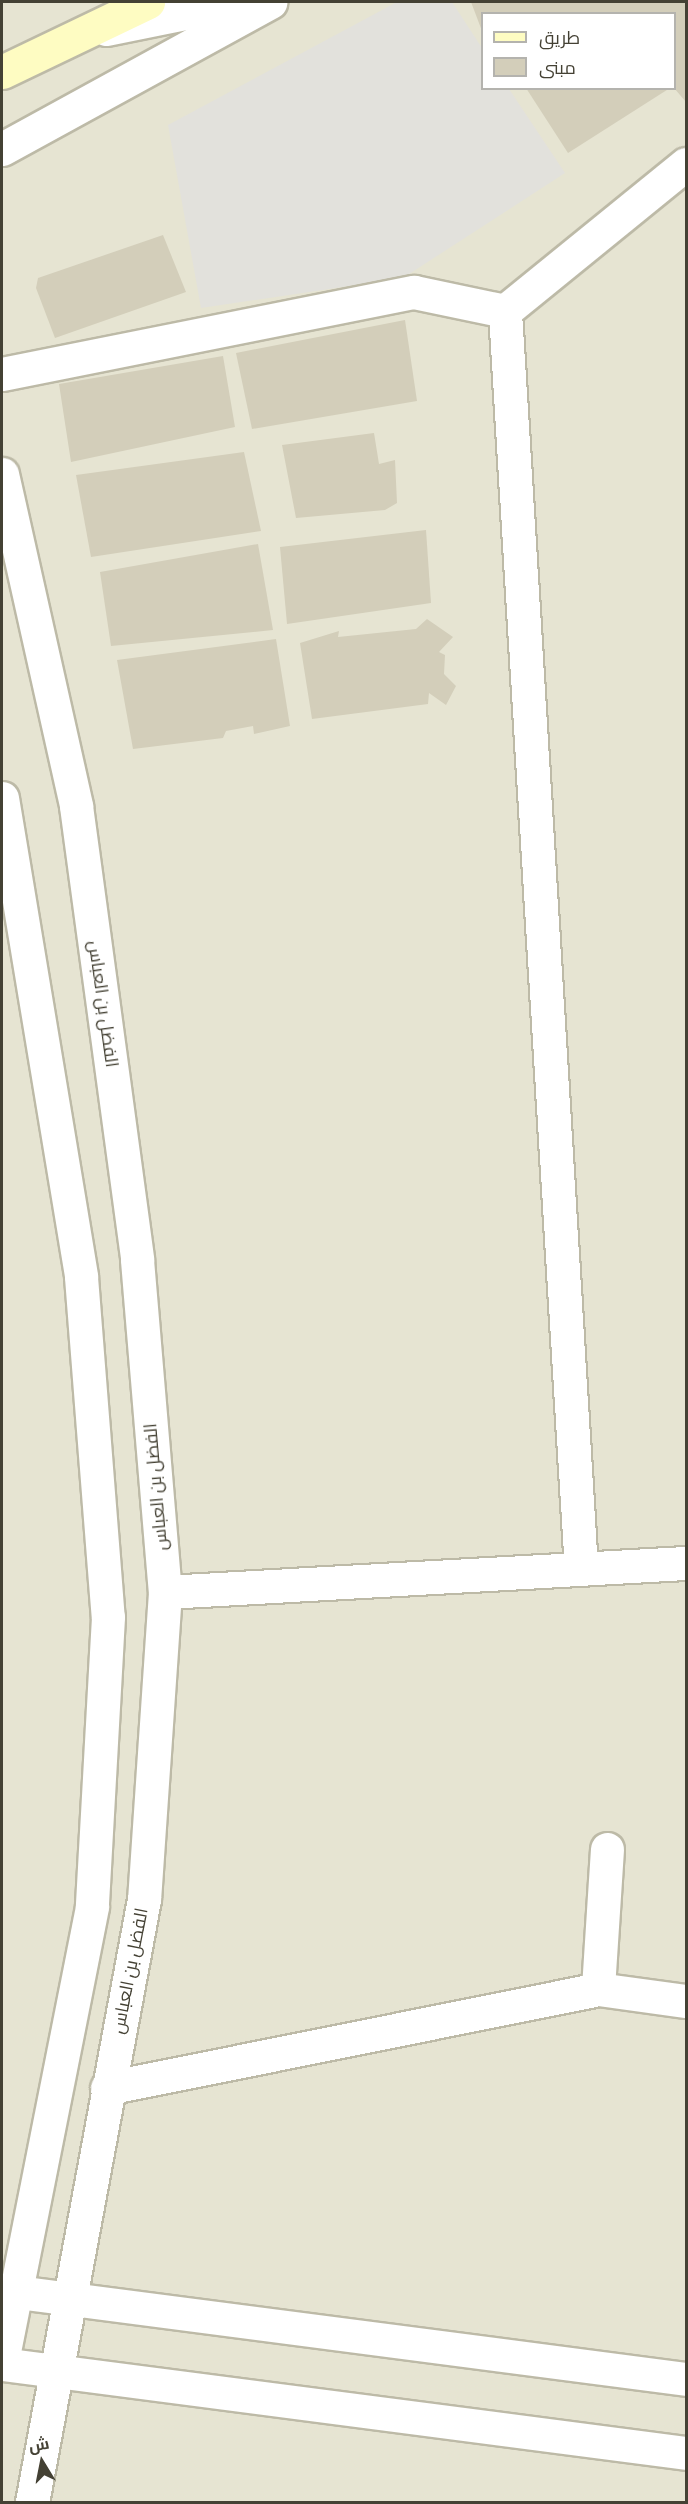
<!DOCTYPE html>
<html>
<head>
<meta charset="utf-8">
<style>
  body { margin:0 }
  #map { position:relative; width:688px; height:2504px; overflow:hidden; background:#f2f0e4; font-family:"PT Sans Narrow",Cairo,sans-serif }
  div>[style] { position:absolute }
  .residential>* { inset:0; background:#e6e4d2 }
  .parking>* { inset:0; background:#e2e1dc }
  .building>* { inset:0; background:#d3ceba }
  .roads { filter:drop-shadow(2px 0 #bdbaa7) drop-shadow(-2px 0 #bdbaa7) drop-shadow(0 2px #bdbaa7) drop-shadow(0 -2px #bdbaa7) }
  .minor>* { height:33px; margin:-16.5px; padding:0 16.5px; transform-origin:16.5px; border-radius:16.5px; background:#fff }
  .tertiary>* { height:33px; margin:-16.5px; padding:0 16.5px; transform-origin:16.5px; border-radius:16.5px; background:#fff }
  .secondary>* { height:33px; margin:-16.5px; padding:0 16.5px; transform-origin:16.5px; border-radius:16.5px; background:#fefcc2 }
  span { translate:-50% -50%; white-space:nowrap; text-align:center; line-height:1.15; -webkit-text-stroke:4.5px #fff; paint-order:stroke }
  .street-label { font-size:18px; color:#444134 }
  .frame { position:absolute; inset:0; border:3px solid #444134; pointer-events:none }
  .legend { position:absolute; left:481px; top:12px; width:195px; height:78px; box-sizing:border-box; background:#fff; border:2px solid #b4b3ae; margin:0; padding:8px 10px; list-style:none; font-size:18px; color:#444134 }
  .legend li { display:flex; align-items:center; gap:12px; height:30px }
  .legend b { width:30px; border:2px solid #b4b3ae }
  .north { position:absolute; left:12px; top:2432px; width:60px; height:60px; -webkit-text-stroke:4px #fff; paint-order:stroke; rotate:350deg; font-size:16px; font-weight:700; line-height:24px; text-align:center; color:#444134 }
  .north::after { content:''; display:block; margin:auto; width:21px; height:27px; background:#444134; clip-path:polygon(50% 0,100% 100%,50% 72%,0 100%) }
</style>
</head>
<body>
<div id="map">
  <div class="residential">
    <div style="clip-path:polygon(evenodd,2px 2px,686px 2px,686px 2502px,2px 2502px,2px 2px,482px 14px,674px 14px,674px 88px,482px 88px,482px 14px)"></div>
  </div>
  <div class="parking">
    <div style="clip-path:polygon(397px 2px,452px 2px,482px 48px,482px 88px,509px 89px,565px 173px,403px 278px,201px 308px,168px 125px)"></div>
  </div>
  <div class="building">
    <div style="clip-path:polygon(471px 2px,686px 2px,686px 102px,674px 88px,674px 14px,482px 14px,482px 31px)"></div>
    <div style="clip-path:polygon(526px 88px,670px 88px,568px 153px)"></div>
    <div style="clip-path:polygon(163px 235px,186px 292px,55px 338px,36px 288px,38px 278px)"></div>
    <div style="clip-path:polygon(405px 320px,417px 401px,252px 429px,236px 353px)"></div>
    <div style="clip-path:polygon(223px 356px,235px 427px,71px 462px,59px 384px)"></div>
    <div style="clip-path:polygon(374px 433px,379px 464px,395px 460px,397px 503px,385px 510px,296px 518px,282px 445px)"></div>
    <div style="clip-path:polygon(244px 452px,261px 531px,91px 557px,76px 475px)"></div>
    <div style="clip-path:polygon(426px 530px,431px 603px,287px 624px,280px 547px)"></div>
    <div style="clip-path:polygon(258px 544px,273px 630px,111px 646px,100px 572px)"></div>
    <div style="clip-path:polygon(427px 619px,453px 637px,439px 652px,445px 655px,444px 674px,456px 686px,446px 705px,429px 693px,428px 704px,312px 719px,300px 643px,339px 631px,338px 637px,416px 629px)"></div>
    <div style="clip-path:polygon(276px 639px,290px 726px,254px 734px,253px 726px,226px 731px,223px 738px,133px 749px,117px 660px)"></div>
  </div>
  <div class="roads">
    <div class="minor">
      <div style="left:2px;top:374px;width:420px;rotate:-11.3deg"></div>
      <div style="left:414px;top:292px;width:93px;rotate:11.8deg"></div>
      <div style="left:581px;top:1569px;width:1260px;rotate:-93.46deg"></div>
      <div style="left:505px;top:311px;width:233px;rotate:-39.1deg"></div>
      <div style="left:165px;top:1592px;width:522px;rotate:-3.19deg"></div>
      <div style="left:607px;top:1849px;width:140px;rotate:93.7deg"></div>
      <div style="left:598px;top:1989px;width:89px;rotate:7.8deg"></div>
      <div style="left:107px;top:2088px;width:502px;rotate:-11.38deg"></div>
    </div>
    <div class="tertiary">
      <div style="left:106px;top:29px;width:137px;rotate:-11.4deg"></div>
      <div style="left:2px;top:149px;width:306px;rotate:-28.7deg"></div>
      <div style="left:2px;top:474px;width:340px;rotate:77.4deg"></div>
      <div style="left:76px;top:806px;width:458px;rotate:82.3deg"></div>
      <div style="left:137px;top:1260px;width:333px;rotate:85.2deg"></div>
      <div style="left:165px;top:1592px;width:308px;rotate:93.9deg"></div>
      <div style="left:144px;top:1899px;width:613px;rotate:100.52deg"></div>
      <div style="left:2px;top:798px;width:485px;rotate:80.6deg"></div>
      <div style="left:81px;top:1277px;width:341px;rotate:85.5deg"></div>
      <div style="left:108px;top:1617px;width:290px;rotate:93.2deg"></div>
      <div style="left:92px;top:1907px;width:463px;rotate:101.2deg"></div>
      <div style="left:2px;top:2290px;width:690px;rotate:7.41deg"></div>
      <div style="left:2px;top:2364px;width:690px;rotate:7.41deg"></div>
    </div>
    <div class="secondary">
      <div style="left:2px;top:72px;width:162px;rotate:-25.6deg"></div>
    </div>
  </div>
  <div class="street-label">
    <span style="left:103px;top:1004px;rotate:82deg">الفضل بن العباس</span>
    <span style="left:156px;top:1487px;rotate:-95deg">الفضل بن العباس</span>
    <span style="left:130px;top:1971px;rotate:-79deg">الفضل بن العباس</span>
  </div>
  <div class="frame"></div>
  <ul class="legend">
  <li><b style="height:8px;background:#fefcc2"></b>طريق</li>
  <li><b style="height:16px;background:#d3ceba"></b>مبنى</li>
  </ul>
  <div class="north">ش</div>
</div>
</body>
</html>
